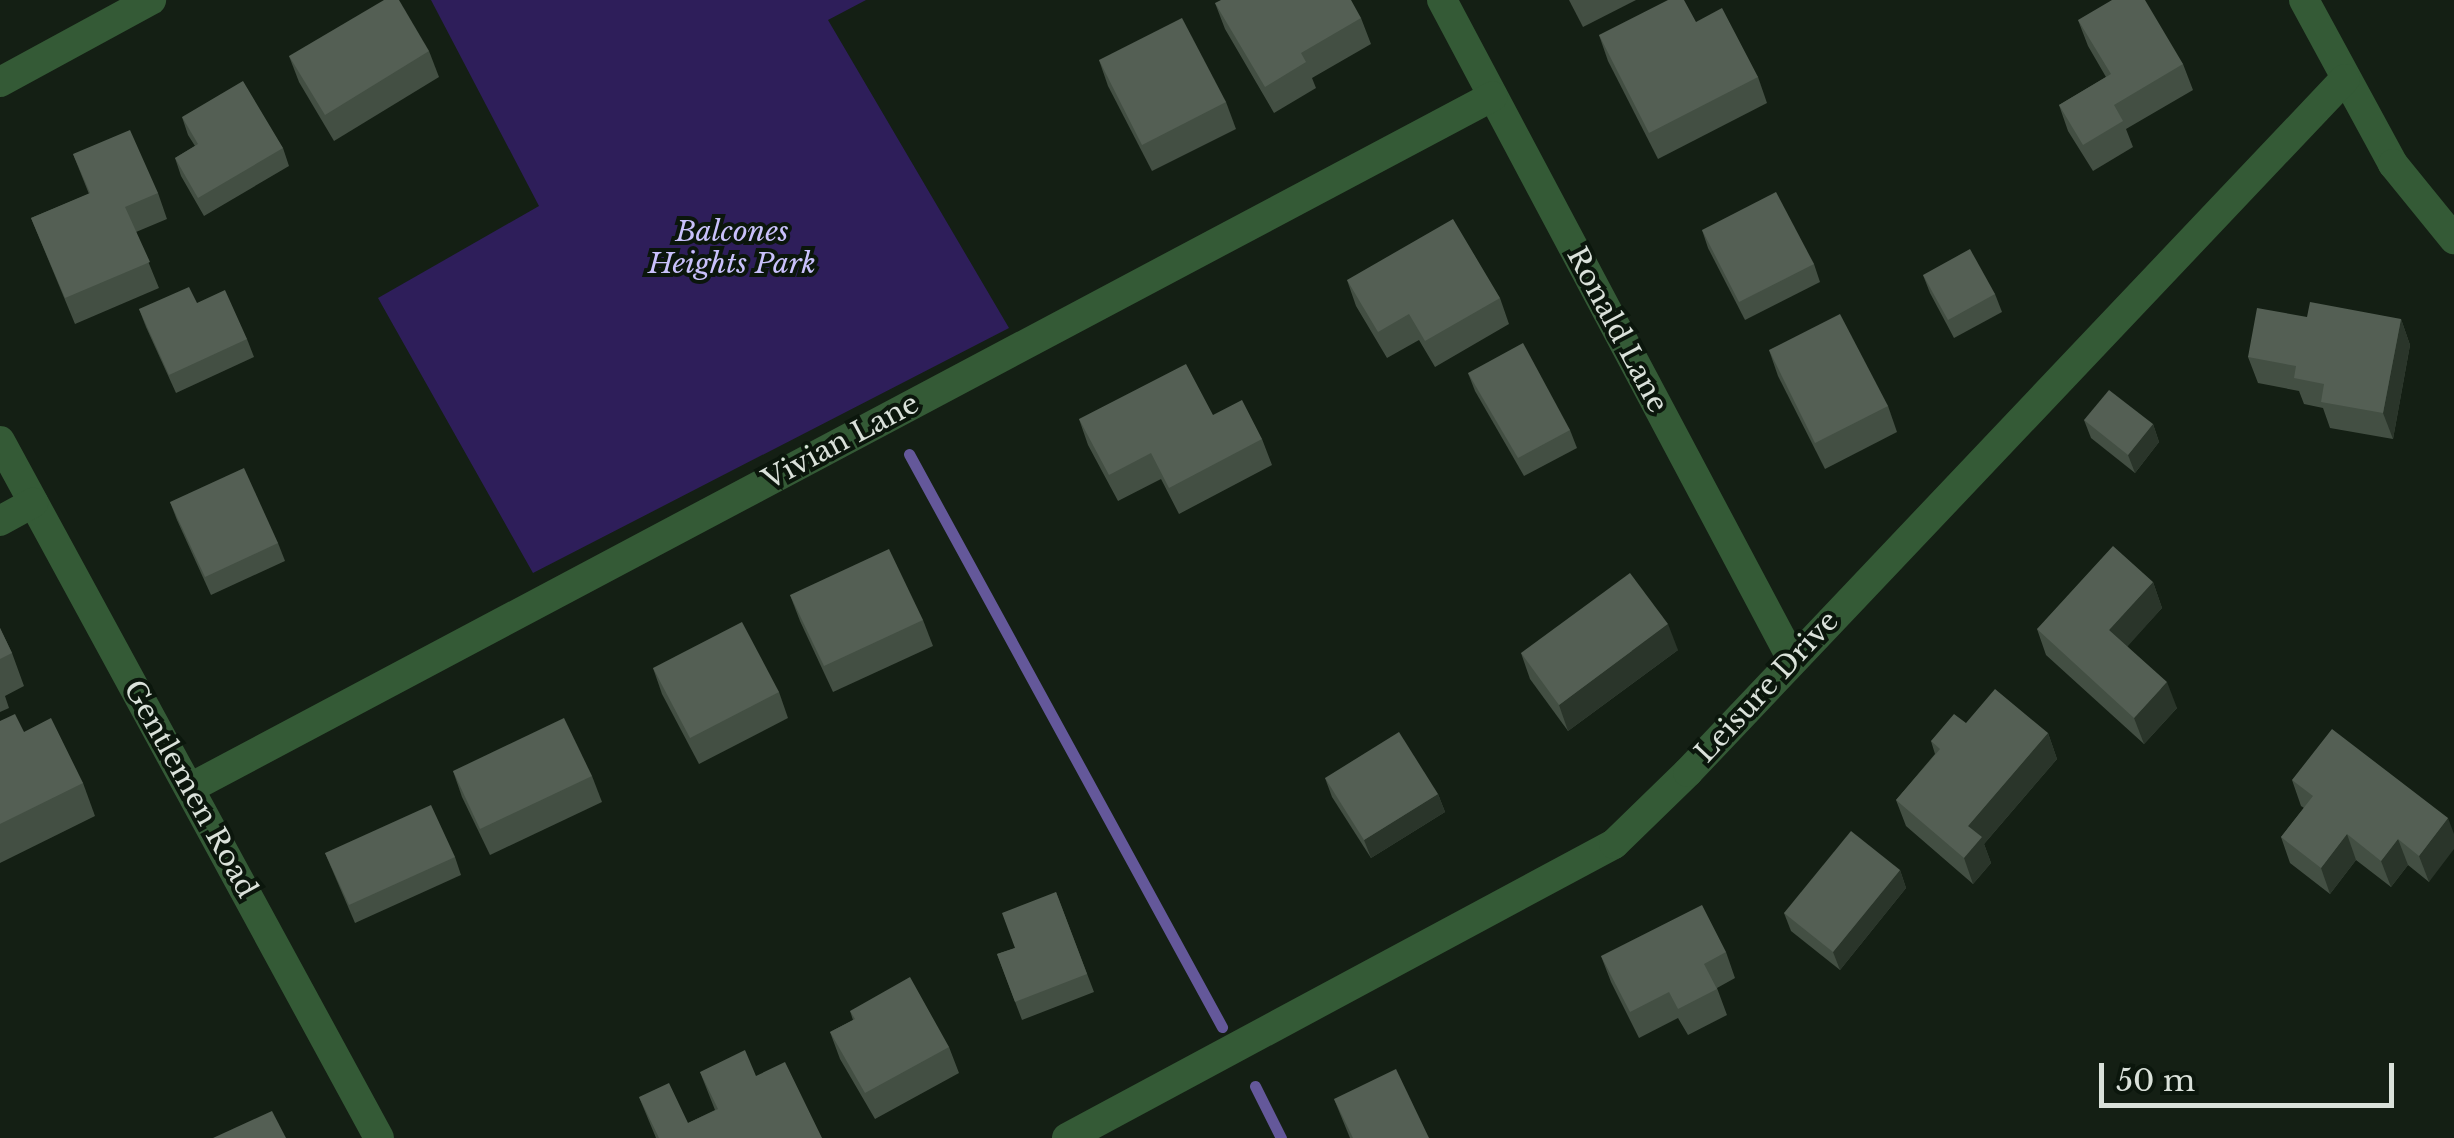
<!DOCTYPE html>
<html>
<head>
<meta charset="utf-8">
<style>
  body { margin:0 }
  #map { position:relative; width:2454px; height:1138px; overflow:hidden; background:#141f14; font-family:"Libre Baskerville",serif }
  div>[style] { position:absolute }
  .green>* { inset:0; background:#2e1e5a }
  .stream>* { height:11px; margin:-5.5px; padding:0 5.5px; transform-origin:5.5px; border-radius:5.5px; background:#64589a }
  .street>* { height:30px; margin:-15px; padding:0 15px; transform-origin:15px; border-radius:15px; background:#345a36 }
  .wall>* { inset:0; background:#434f43 }
  .shaded-wall>* { inset:0; background:#2a352a }
  .building>* { inset:0; background:#545f54 }
  span { translate:-50% -50%; white-space:nowrap; text-align:center; line-height:1.15; -webkit-text-stroke:8px #0b160c; paint-order:stroke }
  .park-label { font-size:28px; color:#c9c1fb; font-style:italic }
  .street-label { font-size:28px; color:#dae1da }
  .scale { position:absolute; left:2099px; top:1063px; width:295px; height:45px; box-sizing:border-box; border:5px solid #dae1da; border-top:0; padding-left:12px; font-size:30px; line-height:35px; white-space:nowrap; color:#dae1da; -webkit-text-stroke:8px #0b160c; paint-order:stroke }
</style>
</head>
<body>
<div id="map">
  <div class="green">
    <div style="clip-path:polygon(431px 0,866px 0,828px 20px,1009px 328px,533px 573px,378px 298px,539px 206px)"></div>
  </div>
  <div class="stream">
    <div style="left:909px;top:454px;width:653px;rotate:61.35deg"></div>
    <div style="left:1255px;top:1086px;width:58px;rotate:63.4deg"></div>
  </div>
  <div class="street">
    <div style="left:1442px;top:0;width:746px;rotate:62.03deg"></div>
    <div style="left:2304px;top:0;width:187px;rotate:61.5deg"></div>
    <div style="left:2393px;top:164px;width:97px;rotate:50.9deg"></div>
    <div style="left:0;top:82px;width:172px;rotate:-28.5deg"></div>
    <div style="left:0;top:441px;width:793px;rotate:61.46deg"></div>
    <div style="left:0;top:521px;width:38px;rotate:-29deg"></div>
    <div style="left:190px;top:788px;width:1475px;rotate:-27.97deg"></div>
    <div style="left:1067px;top:1138px;width:621px;rotate:-28.26deg"></div>
    <div style="left:1614px;top:844px;width:103px;rotate:-44.2deg"></div>
    <div style="left:1688px;top:772px;width:955px;rotate:-46.53deg"></div>
  </div>
  <div class="wall">
    <div style="clip-path:polygon(1569px 0,1636px 0,1583px 27px)"></div>
    <div style="clip-path:polygon(1215px 3px,1361px 18px,1371px 44px,1312px 78px,1316px 88px,1274px 113px,1225px 29px)"></div>
    <div style="clip-path:polygon(2078px 20px,2183px 64px,2193px 90px,2126px 129px,2133px 147px,2093px 171px,2068px 131px,2059px 105px,2106px 77px,2088px 46px)"></div>
    <div style="clip-path:polygon(1696px 22px,1758px 77px,1767px 103px,1658px 159px,1608px 61px,1599px 35px)"></div>
    <div style="clip-path:polygon(429px 51px,439px 77px,334px 141px,299px 82px,289px 56px)"></div>
    <div style="clip-path:polygon(1099px 60px,1226px 102px,1236px 129px,1152px 171px,1108px 86px)"></div>
    <div style="clip-path:polygon(182px 117px,283px 148px,289px 166px,204px 216px,181px 176px,175px 158px,195px 146px,188px 135px)"></div>
    <div style="clip-path:polygon(73px 154px,158px 193px,167px 219px,136px 232px,159px 288px,75px 324px,31px 218px,89px 194px)"></div>
    <div style="clip-path:polygon(1702px 230px,1814px 264px,1820px 282px,1745px 320px,1708px 248px)"></div>
    <div style="clip-path:polygon(1923px 275px,1995px 294px,2002px 312px,1954px 338px,1930px 293px)"></div>
    <div style="clip-path:polygon(1347px 280px,1500px 298px,1509px 324px,1435px 367px,1419px 340px,1387px 358px,1356px 306px)"></div>
    <div style="clip-path:polygon(197px 303px,247px 339px,254px 357px,176px 393px,146px 327px,139px 309px)"></div>
    <div style="clip-path:polygon(2307px 317px,2401px 319px,2410px 345px,2393px 439px,2330px 428px,2323px 408px,2304px 404px,2299px 391px,2258px 383px,2248px 357px)"></div>
    <div style="clip-path:polygon(1769px 350px,1888px 406px,1897px 432px,1825px 469px,1778px 376px)"></div>
    <div style="clip-path:polygon(1468px 373px,1570px 430px,1577px 448px,1524px 476px,1475px 391px)"></div>
    <div style="clip-path:polygon(1213px 415px,1262px 439px,1272px 465px,1179px 514px,1161px 479px,1118px 501px,1088px 445px,1079px 419px)"></div>
    <div style="clip-path:polygon(2084px 420px,2153px 424px,2159px 442px,2135px 473px,2091px 438px)"></div>
    <div style="clip-path:polygon(170px 502px,278px 543px,285px 561px,211px 595px,177px 520px)"></div>
    <div style="clip-path:polygon(2153px 582px,2162px 608px,2127px 646px,2177px 708px,2144px 744px,2046px 655px,2037px 629px)"></div>
    <div style="clip-path:polygon(790px 595px,923px 620px,933px 646px,833px 692px,800px 621px)"></div>
    <div style="clip-path:polygon(0 628px,12px 653px,24px 686px,5px 696px,9px 708px,0 712px)"></div>
    <div style="clip-path:polygon(1678px 650px,1568px 731px,1530px 679px,1521px 653px)"></div>
    <div style="clip-path:polygon(653px 668px,779px 692px,788px 718px,699px 764px,662px 694px)"></div>
    <div style="clip-path:polygon(0 721px,24px 732px,83px 783px,95px 816px,0 863px)"></div>
    <div style="clip-path:polygon(1966px 723px,2048px 733px,2057px 759px,1984px 844px,1991px 863px,1973px 884px,1906px 826px,1896px 800px,1935px 754px,1931px 741px)"></div>
    <div style="clip-path:polygon(453px 771px,592px 776px,602px 802px,490px 855px,462px 797px)"></div>
    <div style="clip-path:polygon(1325px 778px,1438px 794px,1445px 812px,1371px 858px,1332px 797px)"></div>
    <div style="clip-path:polygon(2292px 780px,2448px 818px,2429px 882px,2408px 865px,2391px 887px,2356px 860px,2330px 894px,2290px 863px,2281px 837px,2304px 808px,2301px 806px)"></div>
    <div style="clip-path:polygon(325px 853px,455px 857px,461px 875px,355px 923px)"></div>
    <div style="clip-path:polygon(1900px 870px,1906px 888px,1840px 970px,1791px 931px,1784px 913px)"></div>
    <div style="clip-path:polygon(1056px 892px,1094px 992px,1022px 1020px,997px 954px,1015px 948px)"></div>
    <div style="clip-path:polygon(1726px 952px,1735px 978px,1717px 988px,1727px 1015px,1688px 1035px,1678px 1018px,1639px 1038px,1611px 982px,1601px 956px)"></div>
    <div style="clip-path:polygon(850px 1011px,949px 1047px,959px 1073px,875px 1119px,840px 1059px,830px 1032px,853px 1020px)"></div>
    <div style="clip-path:polygon(700px 1072px,756px 1076px,822px 1138px,656px 1138px,639px 1097px,688px 1123px,715px 1110px)"></div>
    <div style="clip-path:polygon(1334px 1099px,1429px 1138px,1350px 1138px)"></div>
  </div>
  <div class="shaded-wall">
    <div style="clip-path:polygon(2401px 319px,2410px 345px,2393px 439px,2383px 413px)"></div>
    <div style="clip-path:polygon(2153px 424px,2159px 442px,2135px 473px,2128px 455px)"></div>
    <div style="clip-path:polygon(2153px 582px,2162px 608px,2119px 656px,2109px 630px)"></div>
    <div style="clip-path:polygon(1668px 624px,1678px 650px,1568px 731px,1559px 705px)"></div>
    <div style="clip-path:polygon(2167px 682px,2177px 708px,2144px 744px,2134px 718px)"></div>
    <div style="clip-path:polygon(2048px 733px,2057px 759px,1984px 844px,1991px 863px,1973px 884px,1964px 858px,1968px 826px)"></div>
    <div style="clip-path:polygon(1438px 794px,1445px 812px,1371px 858px,1364px 840px)"></div>
    <div style="clip-path:polygon(2448px 818px,2454px 834px,2454px 849px,2429px 882px,2419px 856px)"></div>
    <div style="clip-path:polygon(2347px 834px,2356px 860px,2330px 894px,2321px 868px)"></div>
    <div style="clip-path:polygon(2398px 839px,2408px 865px,2391px 887px,2381px 861px)"></div>
    <div style="clip-path:polygon(1900px 870px,1906px 888px,1840px 970px,1833px 952px)"></div>
  </div>
  <div class="building">
    <div style="clip-path:polygon(384px 0,399px 0,429px 51px,325px 115px,289px 56px)"></div>
    <div style="clip-path:polygon(1221px 0,1351px 0,1361px 18px,1301px 53px,1306px 62px,1265px 87px,1215px 3px)"></div>
    <div style="clip-path:polygon(1668px 0,1684px 0,1696px 22px,1722px 8px,1758px 77px,1649px 133px,1599px 35px)"></div>
    <div style="clip-path:polygon(2112px 0,2145px 0,2183px 64px,2114px 105px,2123px 121px,2083px 145px,2059px 105px,2111px 74px,2078px 20px)"></div>
    <div style="clip-path:polygon(1182px 18px,1226px 102px,1142px 145px,1099px 60px)"></div>
    <div style="clip-path:polygon(243px 81px,283px 148px,198px 198px,175px 158px,198px 144px,182px 117px)"></div>
    <div style="clip-path:polygon(130px 130px,158px 193px,125px 207px,150px 262px,65px 298px,31px 218px,90px 193px,73px 154px)"></div>
    <div style="clip-path:polygon(1776px 192px,1814px 264px,1739px 302px,1702px 230px)"></div>
    <div style="clip-path:polygon(1453px 219px,1500px 298px,1425px 341px,1409px 314px,1378px 332px,1347px 280px)"></div>
    <div style="clip-path:polygon(1970px 249px,1995px 294px,1948px 320px,1923px 275px)"></div>
    <div style="clip-path:polygon(189px 287px,197px 303px,225px 290px,247px 339px,169px 375px,139px 309px)"></div>
    <div style="clip-path:polygon(2310px 302px,2401px 319px,2383px 413px,2321px 402px,2324px 384px,2294px 378px,2296px 366px,2248px 357px,2257px 308px,2307px 317px)"></div>
    <div style="clip-path:polygon(1840px 314px,1888px 406px,1815px 443px,1769px 350px)"></div>
    <div style="clip-path:polygon(1523px 343px,1570px 430px,1518px 458px,1468px 373px)"></div>
    <div style="clip-path:polygon(1186px 364px,1213px 415px,1242px 400px,1262px 439px,1169px 488px,1151px 453px,1109px 475px,1079px 419px)"></div>
    <div style="clip-path:polygon(2109px 390px,2153px 424px,2128px 455px,2084px 420px)"></div>
    <div style="clip-path:polygon(244px 468px,278px 543px,205px 577px,170px 502px)"></div>
    <div style="clip-path:polygon(2113px 546px,2153px 582px,2109px 630px,2167px 682px,2134px 718px,2037px 629px)"></div>
    <div style="clip-path:polygon(889px 549px,923px 620px,824px 666px,790px 595px)"></div>
    <div style="clip-path:polygon(1630px 573px,1668px 624px,1559px 705px,1521px 653px)"></div>
    <div style="clip-path:polygon(742px 622px,779px 692px,690px 738px,653px 668px)"></div>
    <div style="clip-path:polygon(0 628px,12px 653px,0 659px)"></div>
    <div style="clip-path:polygon(1995px 689px,2048px 733px,1968px 826px,1982px 837px,1964px 858px,1896px 800px,1940px 749px,1931px 741px,1954px 714px,1966px 723px)"></div>
    <div style="clip-path:polygon(15px 714px,24px 732px,51px 718px,83px 783px,0 824px,0 721px)"></div>
    <div style="clip-path:polygon(564px 718px,592px 776px,480px 829px,453px 771px)"></div>
    <div style="clip-path:polygon(2332px 729px,2448px 818px,2419px 856px,2398px 839px,2381px 861px,2347px 834px,2321px 868px,2281px 837px,2313px 796px,2292px 780px)"></div>
    <div style="clip-path:polygon(1399px 732px,1438px 794px,1364px 840px,1325px 778px)"></div>
    <div style="clip-path:polygon(431px 805px,455px 857px,349px 905px,325px 853px)"></div>
    <div style="clip-path:polygon(1851px 831px,1900px 870px,1833px 952px,1784px 913px)"></div>
    <div style="clip-path:polygon(1056px 892px,1087px 974px,1015px 1002px,997px 954px,1015px 948px,1002px 913px)"></div>
    <div style="clip-path:polygon(1702px 905px,1726px 952px,1704px 964px,1717px 989px,1678px 1009px,1669px 992px,1630px 1012px,1601px 956px)"></div>
    <div style="clip-path:polygon(910px 977px,949px 1047px,865px 1093px,830px 1032px,855px 1019px,850px 1011px)"></div>
    <div style="clip-path:polygon(745px 1050px,756px 1076px,785px 1062px,822px 1138px,659px 1138px,639px 1097px,669px 1083px,688px 1123px,718px 1109px,700px 1072px)"></div>
    <div style="clip-path:polygon(1396px 1069px,1429px 1138px,1353px 1138px,1334px 1099px)"></div>
    <div style="clip-path:polygon(272px 1111px,286px 1138px,213px 1138px)"></div>
  </div>
  <div class="park-label">
    <span style="left:732px;top:248px">Balcones<br>Heights Park</span>
  </div>
  <div class="street-label">
    <span style="left:1617px;top:330px;rotate:62deg">Ronald Lane</span>
    <span style="left:841px;top:442px;rotate:-28deg">Vivian Lane</span>
    <span style="left:1767px;top:687px;rotate:-47deg">Leisure Drive</span>
    <span style="left:190px;top:789px;rotate:61deg">Gentlemen Road</span>
  </div>
  <div class="scale">50 m</div>
</div>
</body>
</html>
